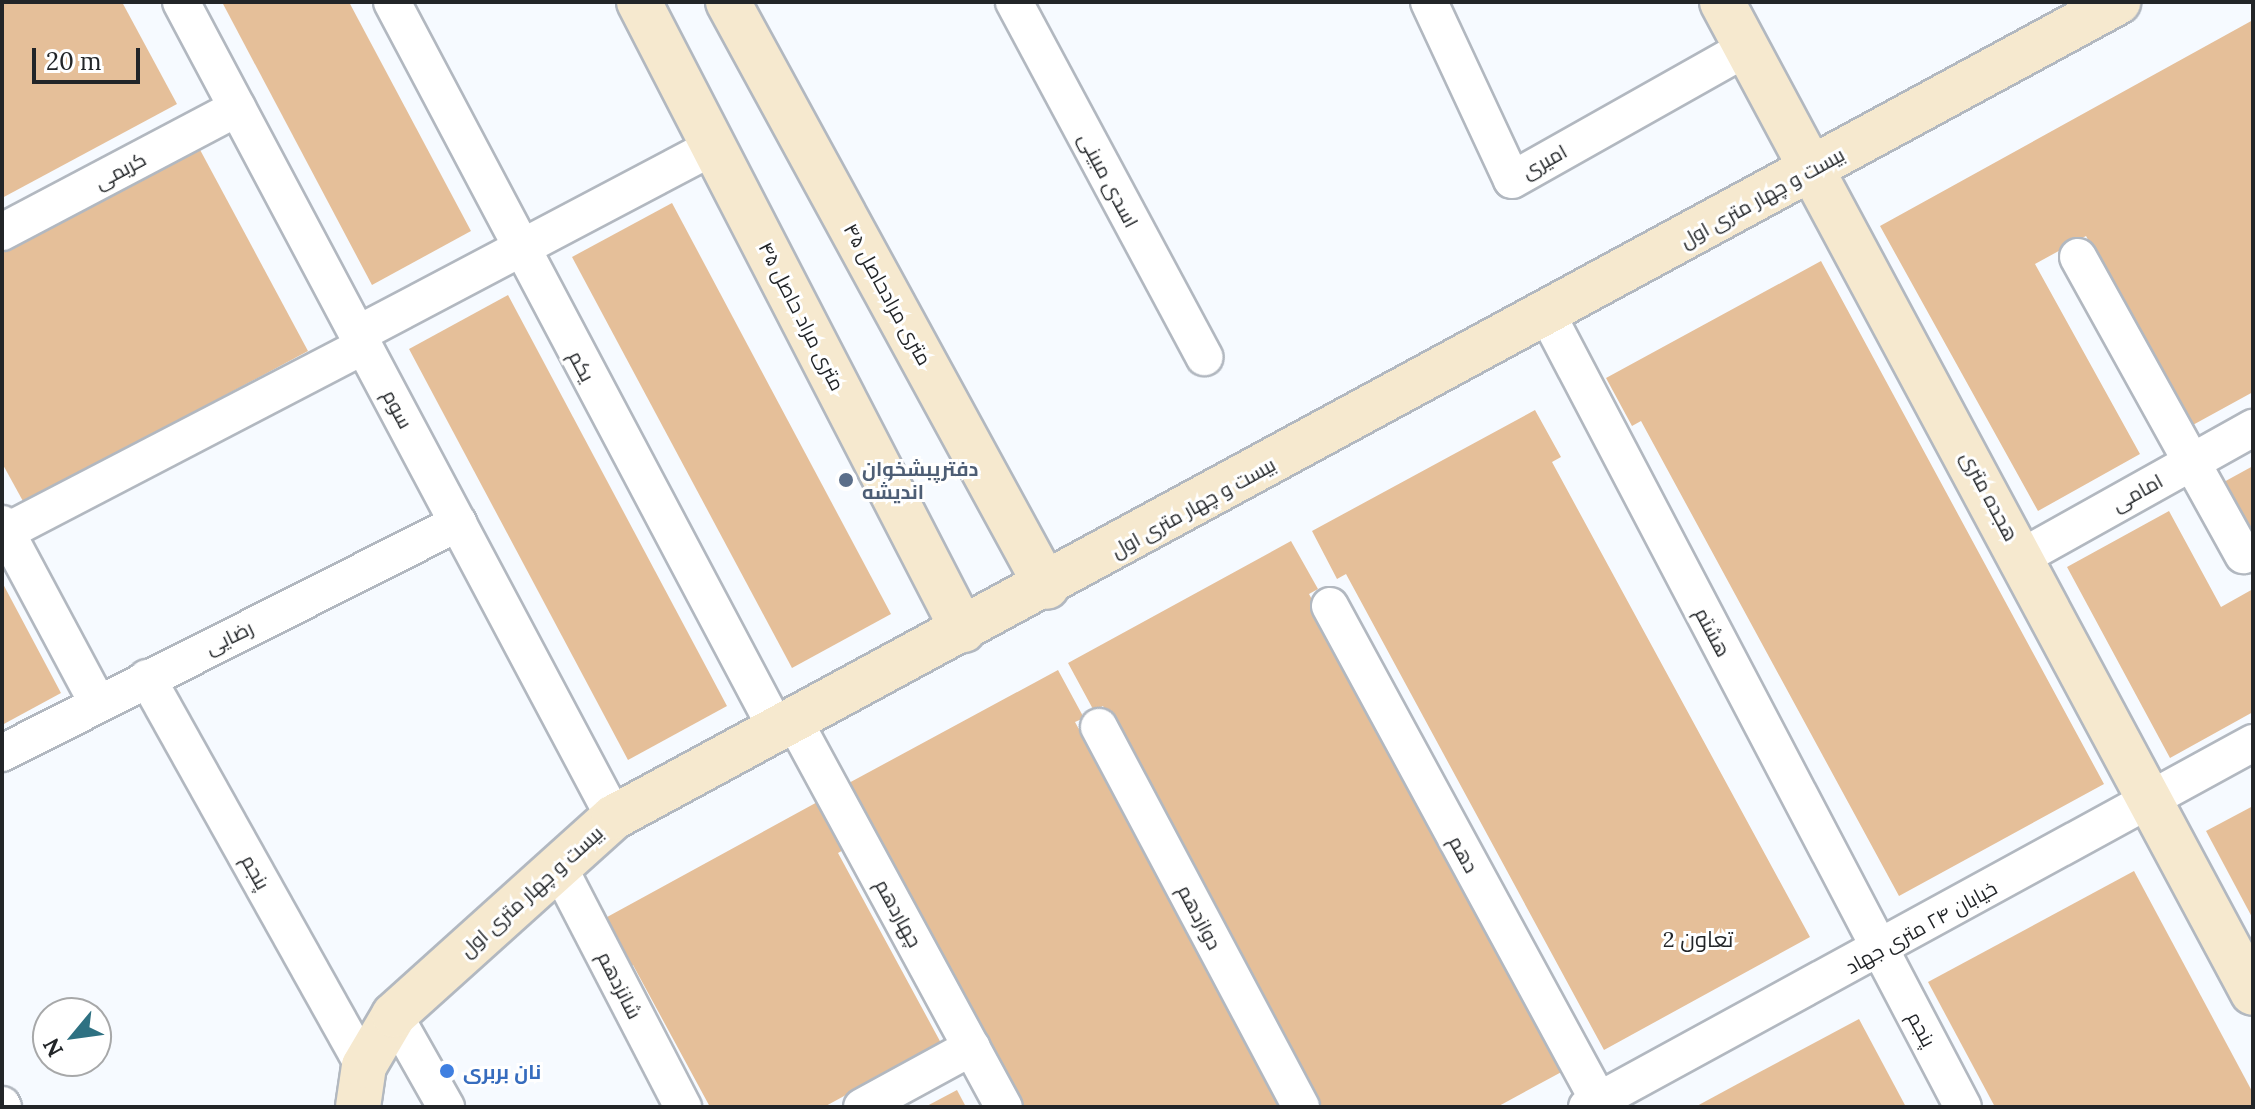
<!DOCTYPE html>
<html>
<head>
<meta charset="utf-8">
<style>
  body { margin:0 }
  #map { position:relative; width:2255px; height:1109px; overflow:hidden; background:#f6faff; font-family:Lora,Cairo,serif }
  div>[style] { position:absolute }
  .building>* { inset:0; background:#e5bf99 }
  .roads { filter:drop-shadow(2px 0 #b2b8c0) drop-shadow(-2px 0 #b2b8c0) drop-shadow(0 2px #b2b8c0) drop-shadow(0 -2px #b2b8c0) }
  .street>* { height:36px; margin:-18px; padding:0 18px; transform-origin:18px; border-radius:18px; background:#fff }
  .secondary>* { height:44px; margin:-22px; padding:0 22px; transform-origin:22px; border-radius:22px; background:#f6e9cf }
  .dots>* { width:22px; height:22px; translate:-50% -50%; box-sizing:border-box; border:4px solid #fff; border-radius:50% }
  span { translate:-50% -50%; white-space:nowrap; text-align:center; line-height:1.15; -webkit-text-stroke:6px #fff; paint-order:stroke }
  .street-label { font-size:20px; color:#222528 }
  .service-label { font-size:20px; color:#4e5e75; font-weight:700 }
  .left { translate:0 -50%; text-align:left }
  .shop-label { font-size:20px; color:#366cbe; font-weight:700 }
  .neighbourhood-label { font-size:22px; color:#222528 }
  .frame { position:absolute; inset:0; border:4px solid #222528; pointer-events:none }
  .north { position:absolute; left:32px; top:997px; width:80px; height:80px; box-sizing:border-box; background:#fff; border:2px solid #a7a8a9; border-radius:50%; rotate:241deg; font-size:22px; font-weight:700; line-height:32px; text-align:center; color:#222528 }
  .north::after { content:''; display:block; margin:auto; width:28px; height:36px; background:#2e7182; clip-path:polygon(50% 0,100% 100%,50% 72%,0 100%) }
  .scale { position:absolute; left:32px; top:48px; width:108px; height:36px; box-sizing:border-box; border:4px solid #222528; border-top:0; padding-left:10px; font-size:24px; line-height:28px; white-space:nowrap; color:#222528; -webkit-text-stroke:6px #fff; paint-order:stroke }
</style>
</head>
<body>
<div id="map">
  <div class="building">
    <div style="clip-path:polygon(2px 2px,122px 2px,177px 104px,2px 198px)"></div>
    <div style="clip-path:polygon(222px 2px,349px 2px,471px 231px,372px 285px)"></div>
    <div style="clip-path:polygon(2253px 20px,2253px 392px,2191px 426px,2086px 236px,2035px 264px,2140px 454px,2038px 511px,1880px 226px)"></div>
    <div style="clip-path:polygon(198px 146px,308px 351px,24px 503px,2px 463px,2px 251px)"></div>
    <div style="clip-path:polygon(672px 203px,891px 614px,792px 668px,572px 257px)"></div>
    <div style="clip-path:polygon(1821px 261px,2104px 784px,1899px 896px,1641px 421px,1632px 426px,1606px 378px)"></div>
    <div style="clip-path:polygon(508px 295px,727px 706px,628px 760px,409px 349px)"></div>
    <div style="clip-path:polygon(1535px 410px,1561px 457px,1552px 462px,1810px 937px,1604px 1050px,1346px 574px,1337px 579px,1312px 531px)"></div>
    <div style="clip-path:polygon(2253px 466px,2253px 540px,2222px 483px)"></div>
    <div style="clip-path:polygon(2169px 511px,2221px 607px,2253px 589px,2253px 712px,2170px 758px,2067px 567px)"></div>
    <div style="clip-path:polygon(1291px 541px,1318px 589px,1309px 594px,1567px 1069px,1497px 1107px,1321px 1107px,1103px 706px,1094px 711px,1068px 663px)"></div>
    <div style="clip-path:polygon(2px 582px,61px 693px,2px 725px)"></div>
    <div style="clip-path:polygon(1058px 670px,1084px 718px,1075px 722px,1284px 1107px,1017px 1107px,834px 791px)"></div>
    <div style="clip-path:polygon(821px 800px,847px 848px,838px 853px,941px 1043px,824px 1107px,710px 1107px,633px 965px,624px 969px,598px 922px)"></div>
    <div style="clip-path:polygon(2253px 806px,2253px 919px,2206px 831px)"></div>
    <div style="clip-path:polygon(2134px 871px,2253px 1093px,2253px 1107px,1995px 1107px,1928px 982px)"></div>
    <div style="clip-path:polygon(1859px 1019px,1906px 1107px,1695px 1107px,1756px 1074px)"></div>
    <div style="clip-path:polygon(957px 1090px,966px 1107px,925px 1107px)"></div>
  </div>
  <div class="roads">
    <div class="street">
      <div style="left:181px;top:2px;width:923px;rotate:62.02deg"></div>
      <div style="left:392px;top:2px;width:821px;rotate:62.12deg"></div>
      <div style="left:1014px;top:2px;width:403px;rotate:61.8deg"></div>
      <div style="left:1429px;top:2px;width:196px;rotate:65deg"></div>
      <div style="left:1512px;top:180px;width:271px;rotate:-29.4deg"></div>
      <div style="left:2px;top:232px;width:266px;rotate:-27.8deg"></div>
      <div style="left:2078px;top:257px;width:341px;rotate:61deg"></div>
      <div style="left:1547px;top:314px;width:895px;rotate:62.32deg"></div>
      <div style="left:358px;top:334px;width:403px;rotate:-27.8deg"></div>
      <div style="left:2px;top:524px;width:202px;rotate:61.9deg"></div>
      <div style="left:6px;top:532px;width:403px;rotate:-27.5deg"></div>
      <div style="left:2022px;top:557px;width:265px;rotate:-29.2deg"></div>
      <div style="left:1330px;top:606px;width:570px;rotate:61.5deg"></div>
      <div style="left:147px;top:678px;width:445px;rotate:60.8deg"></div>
      <div style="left:793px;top:719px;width:442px;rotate:61.5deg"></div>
      <div style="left:1099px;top:727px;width:430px;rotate:62deg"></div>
      <div style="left:2px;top:753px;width:511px;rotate:-26.77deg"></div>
      <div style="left:557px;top:864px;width:274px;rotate:62.6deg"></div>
      <div style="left:394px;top:1015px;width:106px;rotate:60.5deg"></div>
      <div style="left:2px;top:1105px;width:2px;rotate:63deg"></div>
      <div style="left:862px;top:1107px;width:125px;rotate:-28.6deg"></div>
      <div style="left:1587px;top:1107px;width:759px;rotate:-28.66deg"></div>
    </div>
    <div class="secondary">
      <div style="left:639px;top:2px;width:707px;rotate:62.71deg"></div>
      <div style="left:728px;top:2px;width:666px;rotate:61.4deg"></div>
      <div style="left:1722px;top:2px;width:1124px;rotate:61.82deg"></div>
      <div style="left:358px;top:1107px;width:41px;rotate:-81.7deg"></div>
      <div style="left:364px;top:1066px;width:59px;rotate:-59.5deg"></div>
      <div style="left:394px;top:1015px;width:296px;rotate:-42deg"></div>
      <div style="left:614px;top:817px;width:1711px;rotate:-28.45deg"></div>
    </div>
  </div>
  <div class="dots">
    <div style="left:846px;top:480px;background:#5c6f8a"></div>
    <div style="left:447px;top:1071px;background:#3f7fe0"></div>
  </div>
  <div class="street-label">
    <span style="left:1544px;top:161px;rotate:-29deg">امیری</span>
    <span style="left:120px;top:170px;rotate:-28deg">کریمی</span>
    <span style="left:1109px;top:180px;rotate:62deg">اسدی مبینی</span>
    <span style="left:1762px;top:197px;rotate:-29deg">بیست و چهار متری اول</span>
    <span style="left:888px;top:294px;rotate:61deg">۴۵ متری مرادحاصل</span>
    <span style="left:802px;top:316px;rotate:63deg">۴۵ متری مراد حاصل</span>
    <span style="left:582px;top:366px;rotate:62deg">یکم</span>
    <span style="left:398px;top:409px;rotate:62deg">سوم</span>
    <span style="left:2137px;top:492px;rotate:-29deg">امامی</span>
    <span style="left:1990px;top:496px;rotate:62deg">هجده متری</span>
    <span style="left:1193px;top:507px;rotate:-29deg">بیست و چهار متری اول</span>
    <span style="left:1713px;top:632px;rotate:62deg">هشتم</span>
    <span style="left:229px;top:637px;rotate:-26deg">رضایی</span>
    <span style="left:1464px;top:854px;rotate:61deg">دهم</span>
    <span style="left:256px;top:872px;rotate:61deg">پنجم</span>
    <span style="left:531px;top:891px;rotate:-42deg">بیست و چهار متری اول</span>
    <span style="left:899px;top:913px;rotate:61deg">چهاردهم</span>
    <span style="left:1200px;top:917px;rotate:62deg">دوازدهم</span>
    <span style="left:1921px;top:927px;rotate:-29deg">خیابان ۲۴ متری جهاد</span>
    <span style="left:620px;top:985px;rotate:63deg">شانزدهم</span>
    <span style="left:1922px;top:1029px;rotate:62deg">پنجم</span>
  </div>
  <div class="service-label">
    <span class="left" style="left:862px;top:480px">دفترپبشخوان<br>اندیشه</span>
  </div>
  <div class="shop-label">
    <span class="left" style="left:463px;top:1071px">نان بربری</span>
  </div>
  <div class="neighbourhood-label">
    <span style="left:1698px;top:940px">تعاون 2</span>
  </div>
  <div class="frame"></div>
  <div class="north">N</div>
  <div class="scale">20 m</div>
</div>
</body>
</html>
